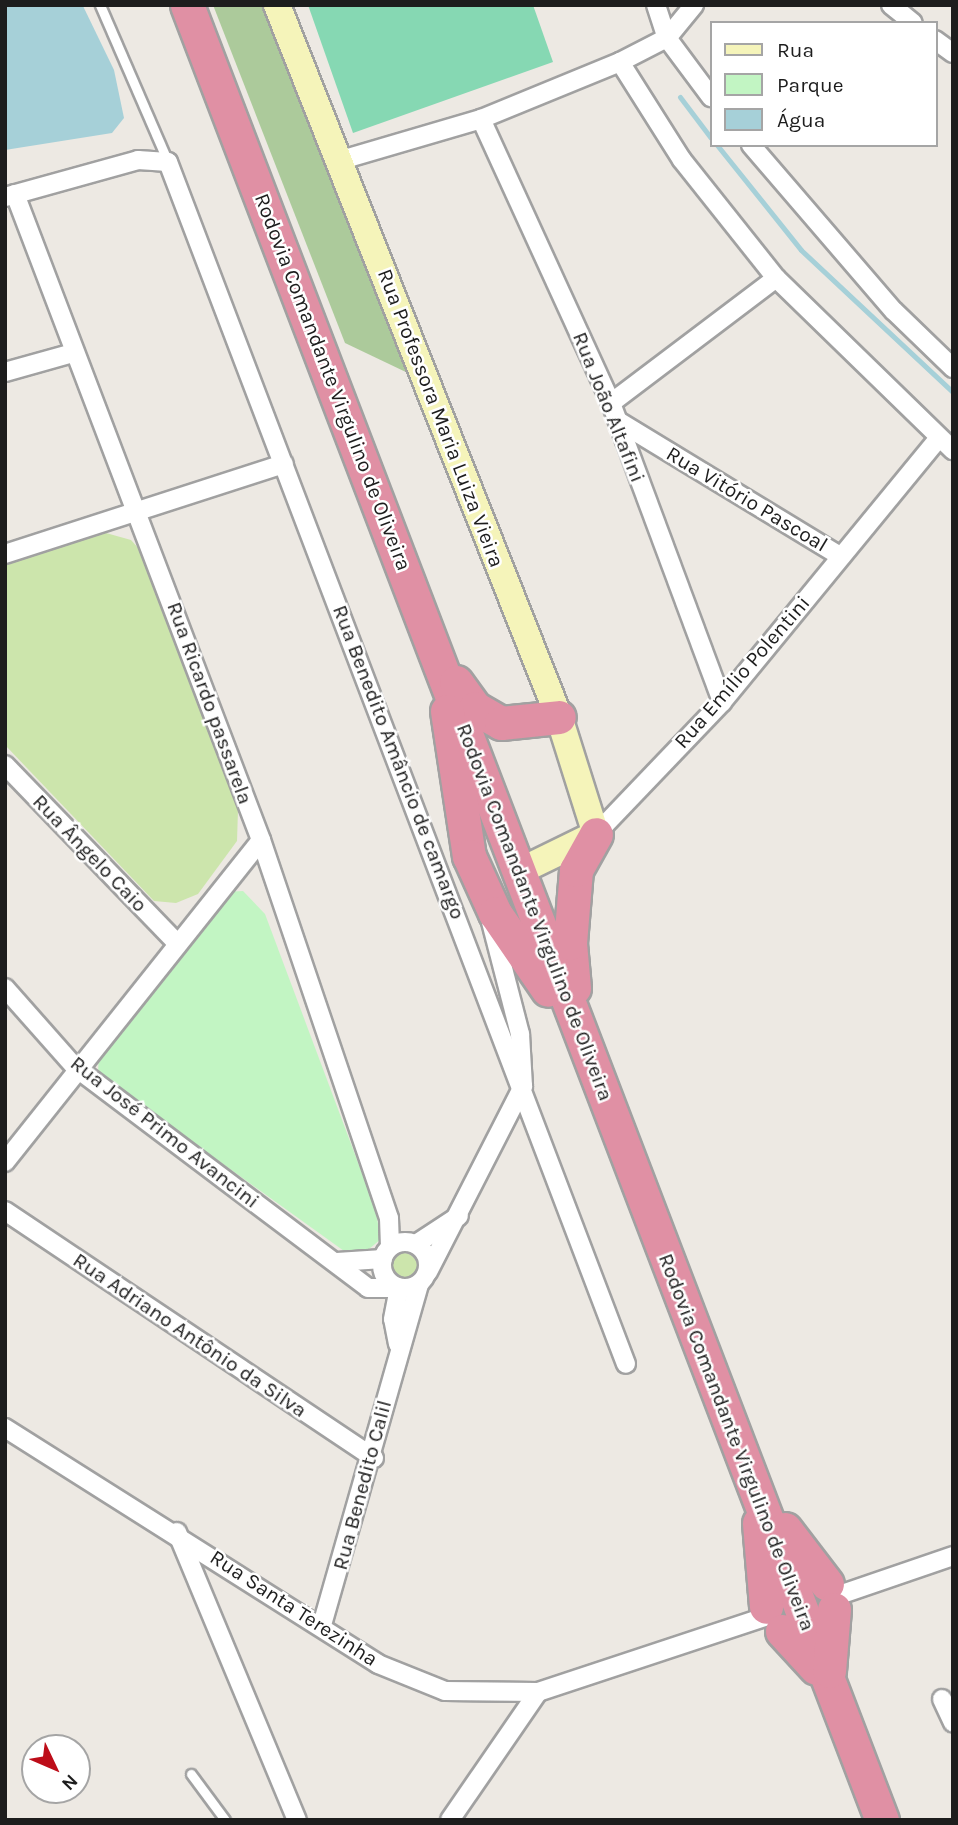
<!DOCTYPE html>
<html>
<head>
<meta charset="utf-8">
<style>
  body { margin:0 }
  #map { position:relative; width:958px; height:1825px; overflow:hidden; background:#ede9e3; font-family:Karla,sans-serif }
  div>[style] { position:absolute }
  .grass>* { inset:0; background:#cce5ac }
  .round { border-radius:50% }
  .forest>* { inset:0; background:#acca9b }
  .park>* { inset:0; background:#c2f5c3 }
  .pitch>* { inset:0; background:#86d8b3 }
  .water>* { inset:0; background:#a6d0d8 }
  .stream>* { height:5px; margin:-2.5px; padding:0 2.5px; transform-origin:2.5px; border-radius:2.5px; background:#a6d0d8 }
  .roads { filter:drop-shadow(2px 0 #a1a1a1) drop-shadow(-2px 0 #a1a1a1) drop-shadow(0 2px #a1a1a1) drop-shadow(0 -2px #a1a1a1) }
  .lane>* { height:9px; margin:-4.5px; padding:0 4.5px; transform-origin:4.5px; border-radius:4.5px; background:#fff }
  .street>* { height:18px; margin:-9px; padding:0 9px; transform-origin:9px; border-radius:9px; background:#fff }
  .street>.ring { margin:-9px; padding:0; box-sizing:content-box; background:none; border:18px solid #fff; border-radius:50% }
  .secondary>* { height:26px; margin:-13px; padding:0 13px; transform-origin:13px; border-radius:13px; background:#f5f4ba }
  .highway>* { height:33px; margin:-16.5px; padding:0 16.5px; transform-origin:16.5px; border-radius:16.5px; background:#e090a4 }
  span { translate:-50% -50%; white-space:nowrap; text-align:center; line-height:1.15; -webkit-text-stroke:5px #fff; paint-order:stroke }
  .street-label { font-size:21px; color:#1d1d1d }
  .frame { position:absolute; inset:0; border:7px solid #1d1d1d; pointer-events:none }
  .legend { position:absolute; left:710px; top:21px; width:228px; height:126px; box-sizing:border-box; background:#fff; border:2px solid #a5a5a5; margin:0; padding:9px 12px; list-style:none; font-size:21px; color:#1d1d1d }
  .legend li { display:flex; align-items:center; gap:14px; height:35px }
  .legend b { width:35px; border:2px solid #a5a5a5 }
  .north { position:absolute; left:21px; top:1734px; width:70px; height:70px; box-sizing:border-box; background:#fff; border:2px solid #a5a5a5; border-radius:50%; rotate:134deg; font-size:19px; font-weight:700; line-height:28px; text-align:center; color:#1d1d1d }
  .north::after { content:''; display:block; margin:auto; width:24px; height:32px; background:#bd0d19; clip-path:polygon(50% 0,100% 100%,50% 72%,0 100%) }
</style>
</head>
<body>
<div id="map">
  <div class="grass">
    <div style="clip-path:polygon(106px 533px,131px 540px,148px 559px,238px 810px,237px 841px,198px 894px,176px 903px,154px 901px,5px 745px,5px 564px)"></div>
    <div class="round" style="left:388px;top:1253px;width:30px;height:30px"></div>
  </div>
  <div class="forest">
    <div style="clip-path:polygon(213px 5px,266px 5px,410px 374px,345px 343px)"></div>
  </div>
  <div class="park">
    <div style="clip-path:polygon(243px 891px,265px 914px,375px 1208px,381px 1239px,363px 1254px,344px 1251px,98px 1074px,99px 1050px,226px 892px)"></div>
  </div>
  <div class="pitch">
    <div style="clip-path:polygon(308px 5px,533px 5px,553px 62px,353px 133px)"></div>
  </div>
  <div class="water">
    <div style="clip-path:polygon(5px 5px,83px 6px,114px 70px,124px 118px,112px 133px,5px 150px)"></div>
  </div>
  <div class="stream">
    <div style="left:680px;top:97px;width:51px;rotate:52.9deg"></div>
    <div style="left:717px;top:145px;width:134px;rotate:51.3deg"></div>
    <div style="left:801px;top:250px;width:208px;rotate:43.1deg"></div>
  </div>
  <div class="roads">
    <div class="lane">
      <div style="left:100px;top:5px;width:171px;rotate:66.6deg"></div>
      <div style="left:191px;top:1774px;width:57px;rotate:53.5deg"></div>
    </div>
    <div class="street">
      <div style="left:656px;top:5px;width:35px;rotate:72deg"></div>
      <div style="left:667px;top:38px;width:74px;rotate:53.3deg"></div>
      <div style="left:891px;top:5px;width:28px;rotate:39deg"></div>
      <div style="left:935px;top:40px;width:22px;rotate:36deg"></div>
      <div style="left:620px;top:62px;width:116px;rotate:57.7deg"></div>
      <div style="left:682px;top:160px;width:151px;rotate:51.5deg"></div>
      <div style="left:776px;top:278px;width:247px;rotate:44.2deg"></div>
      <div style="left:481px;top:119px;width:312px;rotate:65.4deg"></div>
      <div style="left:611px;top:403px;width:319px;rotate:69.6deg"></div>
      <div style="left:751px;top:145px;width:219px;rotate:49.3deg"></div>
      <div style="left:894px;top:311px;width:82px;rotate:44deg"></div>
      <div style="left:341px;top:160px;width:146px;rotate:-16.3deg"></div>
      <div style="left:481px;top:119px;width:150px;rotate:-22.3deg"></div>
      <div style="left:620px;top:62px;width:53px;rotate:-27.1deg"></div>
      <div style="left:667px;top:38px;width:43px;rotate:-50.7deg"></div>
      <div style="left:15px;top:194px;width:691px;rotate:69.15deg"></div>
      <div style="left:261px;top:840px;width:399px;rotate:71.3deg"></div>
      <div style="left:389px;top:1218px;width:29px;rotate:88deg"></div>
      <div style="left:5px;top:197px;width:138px;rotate:-15.5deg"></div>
      <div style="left:138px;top:160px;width:30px;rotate:4deg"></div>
      <div style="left:168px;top:162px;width:1286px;rotate:69.14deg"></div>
      <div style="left:5px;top:372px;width:71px;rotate:-15.6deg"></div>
      <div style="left:611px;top:403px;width:207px;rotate:-37.1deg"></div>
      <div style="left:618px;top:421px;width:260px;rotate:31.3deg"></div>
      <div style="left:5px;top:554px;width:293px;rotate:-17.9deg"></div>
      <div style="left:5px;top:765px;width:245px;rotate:46deg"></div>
      <div style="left:596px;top:834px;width:182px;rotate:-46.3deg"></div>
      <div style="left:722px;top:702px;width:340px;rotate:-50.6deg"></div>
      <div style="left:5px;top:988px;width:106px;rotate:48.5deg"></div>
      <div style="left:75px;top:1067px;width:367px;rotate:37deg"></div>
      <div style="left:368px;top:1288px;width:30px"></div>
      <div style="left:5px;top:1162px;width:411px;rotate:-51.5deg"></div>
      <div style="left:5px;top:1211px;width:444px;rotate:33.8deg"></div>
      <div class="ring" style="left:382px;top:1242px;width:28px;height:28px"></div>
      <div style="left:416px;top:1244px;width:51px;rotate:-33.1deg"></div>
      <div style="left:337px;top:1262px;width:46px;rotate:-3.7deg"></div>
      <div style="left:428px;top:1272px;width:209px;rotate:-62.9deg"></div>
      <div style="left:523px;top:1086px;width:52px;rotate:-93.3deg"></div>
      <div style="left:520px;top:1034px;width:116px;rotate:-104.5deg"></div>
      <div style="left:398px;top:1344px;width:25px;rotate:-101deg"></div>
      <div style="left:393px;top:1319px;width:32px;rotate:-79deg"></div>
      <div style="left:5px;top:1428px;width:441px;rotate:32.3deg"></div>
      <div style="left:378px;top:1664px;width:72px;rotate:21.9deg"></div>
      <div style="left:445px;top:1691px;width:93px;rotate:0.6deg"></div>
      <div style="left:538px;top:1692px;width:242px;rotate:-18.3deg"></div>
      <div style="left:177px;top:1532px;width:312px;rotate:67.4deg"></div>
      <div style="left:836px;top:1596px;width:124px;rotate:-18.9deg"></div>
      <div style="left:322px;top:1625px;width:355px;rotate:-74.1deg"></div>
      <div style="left:942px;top:1699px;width:26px;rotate:65deg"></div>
      <div style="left:450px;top:1820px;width:155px;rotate:-55.5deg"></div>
    </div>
    <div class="secondary">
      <div style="left:277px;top:5px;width:766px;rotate:68.39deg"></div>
      <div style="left:559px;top:717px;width:123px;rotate:72.5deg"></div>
      <div style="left:596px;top:834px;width:87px;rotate:154deg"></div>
    </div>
    <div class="highway">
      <div style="left:187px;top:5px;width:1944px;rotate:69.05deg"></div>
      <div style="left:456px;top:682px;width:32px;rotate:54deg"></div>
      <div style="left:475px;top:708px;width:30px;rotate:30deg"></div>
      <div style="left:501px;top:723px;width:58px;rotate:-5.9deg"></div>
      <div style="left:447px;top:711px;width:147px;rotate:81.4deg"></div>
      <div style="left:469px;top:856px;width:63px;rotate:65.5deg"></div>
      <div style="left:495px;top:913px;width:93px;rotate:55.5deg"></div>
      <div style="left:574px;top:988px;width:45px;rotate:-95.1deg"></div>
      <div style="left:570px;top:943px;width:73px;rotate:-85.3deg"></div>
      <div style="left:576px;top:870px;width:41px;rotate:-60.9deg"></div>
      <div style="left:759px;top:1523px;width:84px;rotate:85.2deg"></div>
      <div style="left:785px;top:1529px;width:69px;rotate:52.6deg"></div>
      <div style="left:782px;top:1631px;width:50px;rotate:47.4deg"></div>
      <div style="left:829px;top:1671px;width:62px;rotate:-85.4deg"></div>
    </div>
  </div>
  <div class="street-label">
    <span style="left:333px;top:382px;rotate:69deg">Rodovia Comandante Virgulino de Oliveira</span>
    <span style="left:609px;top:407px;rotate:68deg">Rua João Altafini</span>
    <span style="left:441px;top:418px;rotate:69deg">Rua Professora Maria Luiza Vieira</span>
    <span style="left:747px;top:499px;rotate:31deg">Rua Vitório Pascoal</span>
    <span style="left:742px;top:672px;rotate:-49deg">Rua Emílio Polentini</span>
    <span style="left:210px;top:703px;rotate:70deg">Rua Ricardo passarela</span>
    <span style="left:399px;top:762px;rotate:69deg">Rua Benedito Amâncio de camargo</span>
    <span style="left:90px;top:853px;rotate:46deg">Rua Ângelo Caio</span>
    <span style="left:535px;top:912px;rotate:69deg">Rodovia Comandante Virgulino de Oliveira</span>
    <span style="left:165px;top:1132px;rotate:38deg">Rua José Primo Avancini</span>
    <span style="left:190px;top:1335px;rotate:34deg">Rua Adriano Antônio da Silva</span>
    <span style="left:737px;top:1442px;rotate:69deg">Rodovia Comandante Virgulino de Oliveira</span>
    <span style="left:362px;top:1485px;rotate:-75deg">Rua Benedito Calil</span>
    <span style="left:294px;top:1608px;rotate:33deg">Rua Santa Terezinha</span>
  </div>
  <div class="frame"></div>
  <ul class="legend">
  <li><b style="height:9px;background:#f5f4ba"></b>Rua</li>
  <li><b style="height:19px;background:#c2f5c3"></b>Parque</li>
  <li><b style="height:19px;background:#a6d0d8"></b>Água</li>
  </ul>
  <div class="north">N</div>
</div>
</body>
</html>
